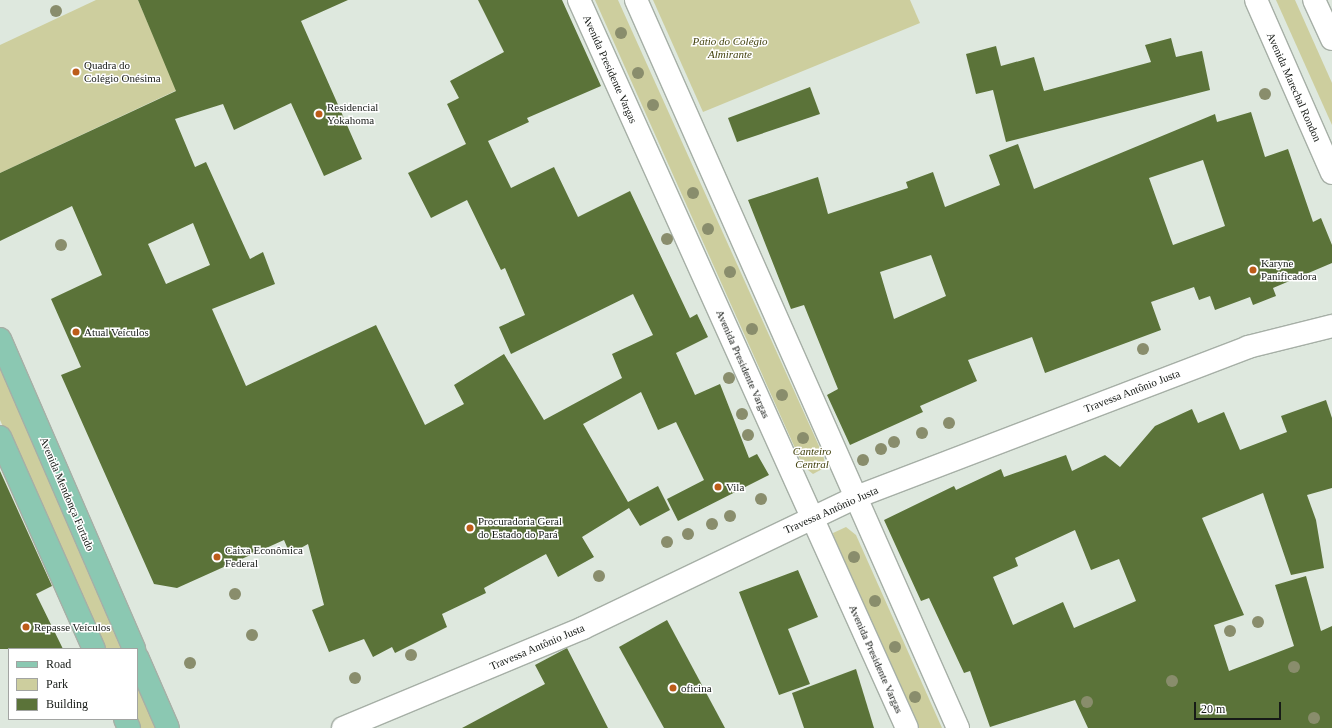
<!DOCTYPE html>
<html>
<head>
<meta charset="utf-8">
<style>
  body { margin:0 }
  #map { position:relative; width:1332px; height:728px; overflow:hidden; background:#dee8de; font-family:Georgia,serif }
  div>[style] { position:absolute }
  .green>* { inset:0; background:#cdce9e }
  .building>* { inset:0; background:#5b7339 }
  .roads { filter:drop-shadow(1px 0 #a6afa6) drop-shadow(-1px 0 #a6afa6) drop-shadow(0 1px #a6afa6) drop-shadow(0 -1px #a6afa6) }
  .minor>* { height:22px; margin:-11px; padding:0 11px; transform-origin:11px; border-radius:11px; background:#fff }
  .major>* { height:22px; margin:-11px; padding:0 11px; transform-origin:11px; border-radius:11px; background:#8bc8b2 }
  .trees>* { width:12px; height:12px; margin:-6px; border-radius:50%; background:#898d6c }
  .dots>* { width:11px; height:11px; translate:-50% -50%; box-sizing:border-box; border:2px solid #fff; border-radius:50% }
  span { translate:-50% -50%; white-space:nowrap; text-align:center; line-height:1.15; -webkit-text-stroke:3px #fff; paint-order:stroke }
  .park-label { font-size:11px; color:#43420e; font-style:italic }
  .poi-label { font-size:11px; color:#171b17 }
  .left { translate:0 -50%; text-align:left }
  .street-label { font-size:11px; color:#171b17 }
  .legend { position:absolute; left:8px; top:648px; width:130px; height:72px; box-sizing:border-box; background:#fff; border:1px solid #a2a4a2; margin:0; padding:5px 7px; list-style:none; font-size:12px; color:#171b17 }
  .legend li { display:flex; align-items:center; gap:8px; height:20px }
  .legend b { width:20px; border:1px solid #a2a4a2 }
  .scale { position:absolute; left:1194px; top:702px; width:87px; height:18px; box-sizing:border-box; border:2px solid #171b17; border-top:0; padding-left:5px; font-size:12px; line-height:14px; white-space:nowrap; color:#171b17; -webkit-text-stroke:3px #fff; paint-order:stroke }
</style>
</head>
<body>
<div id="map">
  <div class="green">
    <div style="clip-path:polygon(96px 0,138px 0,177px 90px,0 173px,0 45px)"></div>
    <div style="clip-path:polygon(595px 0,618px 0,823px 455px,826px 467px,813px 474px,803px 466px)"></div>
    <div style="clip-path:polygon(653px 0,910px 0,920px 23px,703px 112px)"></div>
    <div style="clip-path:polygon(1276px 0,1295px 0,1332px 83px,1332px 125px)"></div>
    <div style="clip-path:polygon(0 369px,121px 649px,102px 649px,0 420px)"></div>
    <div style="clip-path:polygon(846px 527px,856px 535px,942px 728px,918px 728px,836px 548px,833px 533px)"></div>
    <div style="clip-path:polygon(137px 686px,155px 728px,137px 728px)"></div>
  </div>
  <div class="building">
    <div style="clip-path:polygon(evenodd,138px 0,348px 0,301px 21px,362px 159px,324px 176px,291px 103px,234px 130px,223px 104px,175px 119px,195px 167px,206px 162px,250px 259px,263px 252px,275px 284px,212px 309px,246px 386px,376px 325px,425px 425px,464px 404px,454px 385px,504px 354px,544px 420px,622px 378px,612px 354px,653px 335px,633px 294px,511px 354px,499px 327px,525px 315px,505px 268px,501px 270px,467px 200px,431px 218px,408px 173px,466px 144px,447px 104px,459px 98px,450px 81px,504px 52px,478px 0,562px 0,601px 86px,527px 118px,529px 122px,488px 141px,511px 188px,554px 167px,578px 217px,630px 191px,690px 318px,697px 314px,708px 337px,676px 353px,695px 395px,720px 384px,749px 458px,757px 454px,769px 475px,678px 521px,667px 499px,704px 480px,676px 422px,658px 430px,641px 392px,583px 424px,628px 502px,658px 486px,670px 510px,640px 526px,629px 508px,582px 537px,594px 557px,558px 577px,546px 554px,484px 588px,486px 593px,442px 614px,447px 627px,395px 653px,392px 647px,373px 657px,364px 639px,329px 652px,312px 610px,324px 605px,308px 544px,290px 554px,284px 540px,177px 588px,154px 584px,61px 375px,81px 367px,51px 299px,102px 275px,72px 206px,0 241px,0 173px,176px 91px,138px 0,193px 223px,210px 265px,166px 284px,148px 244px,193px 223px)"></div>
    <div style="clip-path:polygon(1171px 38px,1176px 57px,1202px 51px,1210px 90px,1006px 142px,993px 90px,976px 94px,966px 54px,996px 46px,1001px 66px,1034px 57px,1044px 91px,1151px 62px,1145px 45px)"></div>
    <div style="clip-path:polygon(810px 87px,820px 114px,737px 142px,728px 118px)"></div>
    <div style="clip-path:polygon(evenodd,1251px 112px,1265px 157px,1288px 149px,1313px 222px,1321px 218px,1332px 245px,1332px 263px,1273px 288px,1276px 296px,1253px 305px,1250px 297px,1215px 310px,1210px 296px,1199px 300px,1194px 287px,1151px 302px,1161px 330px,1045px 373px,1032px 337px,968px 360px,977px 381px,920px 406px,923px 412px,850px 445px,827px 395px,838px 389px,804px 305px,791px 309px,748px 200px,818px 177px,828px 214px,908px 188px,906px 182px,933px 172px,945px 207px,1000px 185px,989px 155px,1018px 144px,1034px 189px,1215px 114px,1217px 122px,1251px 112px,1203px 160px,1225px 226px,1173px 245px,1149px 178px,1203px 160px,1251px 112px,931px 255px,946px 296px,894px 319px,880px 272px,931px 255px)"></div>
    <div style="clip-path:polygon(evenodd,1326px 400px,1332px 418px,1332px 488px,1307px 495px,1316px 520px,1324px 568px,1291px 575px,1263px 493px,1202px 518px,1244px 615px,1214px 625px,1229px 671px,1294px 646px,1275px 585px,1306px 576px,1321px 631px,1332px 626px,1332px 728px,1088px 728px,1075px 700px,990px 727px,970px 671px,964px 673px,929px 598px,921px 601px,884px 520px,954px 486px,956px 490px,1001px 469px,1004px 477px,1066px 455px,1072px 471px,1105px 455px,1120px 467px,1155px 426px,1192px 409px,1198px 423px,1224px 412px,1240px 450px,1287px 432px,1281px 416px,1326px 400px,1075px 530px,1091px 570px,1119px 559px,1136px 601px,1074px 628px,1063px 602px,1013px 625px,993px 577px,1018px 566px,1015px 558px,1075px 530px)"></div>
    <div style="clip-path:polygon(0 471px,52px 586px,36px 594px,63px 649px,0 649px)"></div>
    <div style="clip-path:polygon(798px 570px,818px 617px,788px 629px,810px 684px,779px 695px,739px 592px)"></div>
    <div style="clip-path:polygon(667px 620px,725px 728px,664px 728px,619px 647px)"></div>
    <div style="clip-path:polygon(567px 648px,608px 728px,462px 728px,545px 684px,535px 665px)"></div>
    <div style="clip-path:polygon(856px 669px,874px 728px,804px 728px,792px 693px)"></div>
  </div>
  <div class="roads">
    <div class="minor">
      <div style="left:579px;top:0;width:798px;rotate:65.75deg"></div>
      <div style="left:636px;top:0;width:796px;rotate:66.14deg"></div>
      <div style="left:1256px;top:0;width:189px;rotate:66.3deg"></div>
      <div style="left:1314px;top:0;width:43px;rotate:65.2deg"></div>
      <div style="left:343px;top:728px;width:260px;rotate:-22.6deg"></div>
      <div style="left:583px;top:628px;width:303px;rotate:-25.6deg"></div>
      <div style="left:856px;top:497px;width:420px;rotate:-20.9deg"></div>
      <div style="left:1248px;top:347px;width:87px;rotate:-14deg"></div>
    </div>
    <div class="major">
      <div style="left:0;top:339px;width:338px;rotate:66.6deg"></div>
      <div style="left:0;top:437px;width:232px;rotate:66.1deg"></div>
      <div style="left:137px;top:657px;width:77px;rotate:66.4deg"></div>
      <div style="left:125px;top:719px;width:10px;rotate:66deg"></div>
    </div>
  </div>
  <div class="trees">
    <div style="left:56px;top:11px"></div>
    <div style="left:621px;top:33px"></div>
    <div style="left:638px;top:73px"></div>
    <div style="left:1265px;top:94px"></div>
    <div style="left:653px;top:105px"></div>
    <div style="left:693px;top:193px"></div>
    <div style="left:708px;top:229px"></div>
    <div style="left:667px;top:239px"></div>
    <div style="left:61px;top:245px"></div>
    <div style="left:730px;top:272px"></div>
    <div style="left:752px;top:329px"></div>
    <div style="left:1143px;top:349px"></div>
    <div style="left:729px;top:378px"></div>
    <div style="left:782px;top:395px"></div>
    <div style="left:742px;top:414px"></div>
    <div style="left:949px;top:423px"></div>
    <div style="left:922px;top:433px"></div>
    <div style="left:748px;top:435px"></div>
    <div style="left:803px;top:438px"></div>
    <div style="left:894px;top:442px"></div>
    <div style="left:881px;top:449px"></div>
    <div style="left:863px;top:460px"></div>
    <div style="left:761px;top:499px"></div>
    <div style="left:730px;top:516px"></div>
    <div style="left:712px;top:524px"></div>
    <div style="left:688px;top:534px"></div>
    <div style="left:667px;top:542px"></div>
    <div style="left:854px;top:557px"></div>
    <div style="left:599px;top:576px"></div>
    <div style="left:235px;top:594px"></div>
    <div style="left:875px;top:601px"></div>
    <div style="left:1258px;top:622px"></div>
    <div style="left:1230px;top:631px"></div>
    <div style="left:252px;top:635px"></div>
    <div style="left:895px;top:647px"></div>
    <div style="left:411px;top:655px"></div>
    <div style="left:190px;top:663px"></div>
    <div style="left:1294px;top:667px"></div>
    <div style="left:355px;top:678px"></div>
    <div style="left:1172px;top:681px"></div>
    <div style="left:915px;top:697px"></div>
    <div style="left:1087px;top:702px"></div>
    <div style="left:1314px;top:718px"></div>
  </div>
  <div class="dots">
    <div style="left:76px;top:72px;background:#bc5c19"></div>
    <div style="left:319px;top:114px;background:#bc5c19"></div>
    <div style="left:1253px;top:270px;background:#bc5c19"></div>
    <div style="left:76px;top:332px;background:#bc5c19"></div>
    <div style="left:718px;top:487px;background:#bc5c19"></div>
    <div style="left:470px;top:528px;background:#bc5c19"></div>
    <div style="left:217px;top:557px;background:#bc5c19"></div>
    <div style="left:26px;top:627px;background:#bc5c19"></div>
    <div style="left:673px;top:688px;background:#bc5c19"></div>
  </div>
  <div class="park-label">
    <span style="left:730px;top:48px">Pátio do Colégio<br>Almirante</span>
    <span style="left:812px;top:458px">Canteiro<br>Central</span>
  </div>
  <div class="poi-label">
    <span class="left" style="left:84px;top:72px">Quadra do<br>Colégio Onésima</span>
    <span class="left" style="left:327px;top:114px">Residencial<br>Yokahoma</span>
    <span class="left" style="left:1261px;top:270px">Karyne<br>Panificadora</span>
    <span class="left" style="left:84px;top:332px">Atual Veículos</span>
    <span class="left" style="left:726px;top:487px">Vila</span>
    <span class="left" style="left:478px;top:528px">Procuradoria Geral<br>do Estado do Pará</span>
    <span class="left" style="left:225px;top:557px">Caixa Econômica<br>Federal</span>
    <span class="left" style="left:34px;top:627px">Repasse Veículos</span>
    <span class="left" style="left:681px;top:688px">oficina</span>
  </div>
  <div class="street-label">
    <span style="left:610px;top:69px;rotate:66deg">Avenida Presidente Vargas</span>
    <span style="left:1294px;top:87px;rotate:66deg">Avenida Marechal Rondon</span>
    <span style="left:743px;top:364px;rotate:66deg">Avenida Presidente Vargas</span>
    <span style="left:1132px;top:391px;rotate:-21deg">Travessa Antônio Justa</span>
    <span style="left:67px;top:494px;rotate:67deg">Avenida Mendonça Furtado</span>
    <span style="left:831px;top:510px;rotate:-24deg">Travessa Antônio Justa</span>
    <span style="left:537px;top:647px;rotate:-23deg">Travessa Antônio Justa</span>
    <span style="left:876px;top:659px;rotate:66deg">Avenida Presidente Vargas</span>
  </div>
  <ul class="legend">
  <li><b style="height:5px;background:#8bc8b2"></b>Road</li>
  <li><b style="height:11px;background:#cdce9e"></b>Park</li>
  <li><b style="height:11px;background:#5b7339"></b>Building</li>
  </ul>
  <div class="scale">20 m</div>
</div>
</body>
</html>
